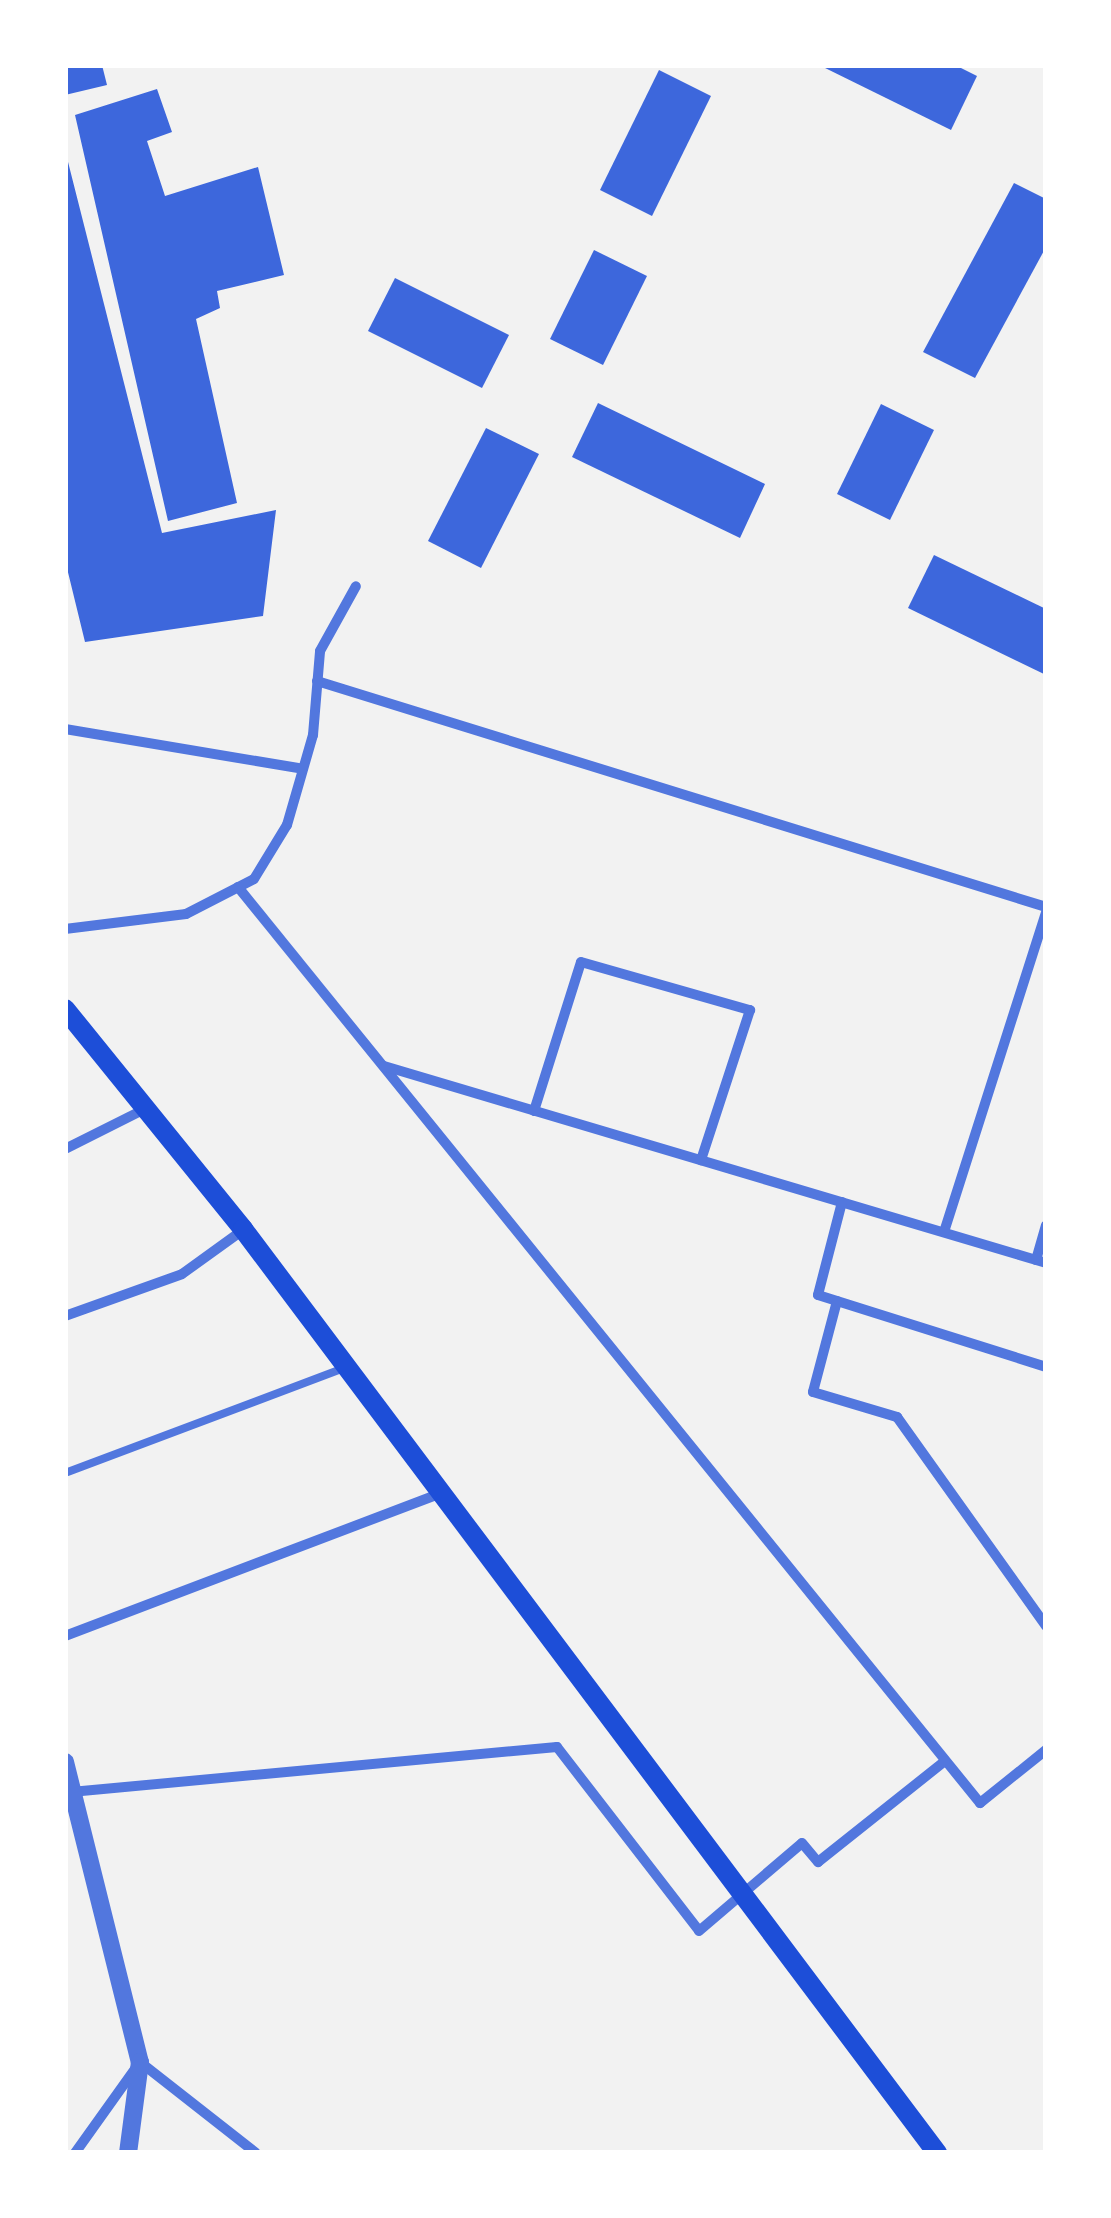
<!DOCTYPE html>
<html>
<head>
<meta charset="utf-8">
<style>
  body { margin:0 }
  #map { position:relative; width:1111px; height:2218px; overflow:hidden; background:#f2f2f2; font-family:"PT Sans Narrow",sans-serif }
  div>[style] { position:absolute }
  .building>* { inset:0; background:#3d67dc }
  .service>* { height:8px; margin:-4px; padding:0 4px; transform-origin:4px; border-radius:4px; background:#5277de }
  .minor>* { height:10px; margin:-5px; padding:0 5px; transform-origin:5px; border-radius:5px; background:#5277de }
  .tertiary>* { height:18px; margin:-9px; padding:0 9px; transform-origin:9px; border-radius:9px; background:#5277de }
  .secondary>* { height:20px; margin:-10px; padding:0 10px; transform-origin:10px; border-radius:10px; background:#1d4ed8 }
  span { translate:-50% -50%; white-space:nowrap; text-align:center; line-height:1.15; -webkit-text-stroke:9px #fff; paint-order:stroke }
  .frame { position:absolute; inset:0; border:68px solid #fff; pointer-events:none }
</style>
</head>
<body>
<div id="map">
  <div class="building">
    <div style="clip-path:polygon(65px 65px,102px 65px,107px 85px,65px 95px)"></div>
    <div style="clip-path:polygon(819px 65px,955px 65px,977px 76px,951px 130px)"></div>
    <div style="clip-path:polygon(659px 70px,711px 96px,652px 216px,600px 190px)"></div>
    <div style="clip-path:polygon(157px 89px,172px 132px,147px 141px,165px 196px,258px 167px,284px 275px,217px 291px,220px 308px,196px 319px,237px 503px,168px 521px,75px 115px)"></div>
    <div style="clip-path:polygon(65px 150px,162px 533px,276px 510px,263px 616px,85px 642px,65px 560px)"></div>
    <div style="clip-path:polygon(1014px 183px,1046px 199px,1046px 247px,975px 378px,923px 352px)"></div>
    <div style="clip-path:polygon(594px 250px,647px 276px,603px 365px,550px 339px)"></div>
    <div style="clip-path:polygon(395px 278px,509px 335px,482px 388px,368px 331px)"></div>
    <div style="clip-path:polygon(598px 403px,765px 484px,740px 538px,572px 457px)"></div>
    <div style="clip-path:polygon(881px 404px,934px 430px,890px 520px,837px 494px)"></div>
    <div style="clip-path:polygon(486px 428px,539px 454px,481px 568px,428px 541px)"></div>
    <div style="clip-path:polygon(934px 555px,1046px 609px,1046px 675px,908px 608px)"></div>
  </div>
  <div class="service">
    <div style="left:65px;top:1473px;width:296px;rotate:-20.6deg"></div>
  </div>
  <div class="minor">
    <div style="left:317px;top:681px;width:763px;rotate:17.22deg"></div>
    <div style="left:65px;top:729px;width:241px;rotate:9.5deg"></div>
    <div style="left:238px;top:887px;width:1179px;rotate:50.99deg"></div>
    <div style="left:980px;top:1803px;width:85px;rotate:-38.8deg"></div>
    <div style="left:65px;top:929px;width:122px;rotate:-7.1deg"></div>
    <div style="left:186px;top:914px;width:76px;rotate:-27.2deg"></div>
    <div style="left:254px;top:879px;width:63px;rotate:-58.6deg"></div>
    <div style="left:287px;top:825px;width:94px;rotate:-73.9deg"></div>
    <div style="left:313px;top:735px;width:84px;rotate:-85.2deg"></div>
    <div style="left:320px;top:651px;width:74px;rotate:-61deg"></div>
    <div style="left:384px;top:1066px;width:691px;rotate:16.57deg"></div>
    <div style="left:534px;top:1111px;width:156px;rotate:-72.5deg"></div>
    <div style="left:581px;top:962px;width:176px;rotate:15.9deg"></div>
    <div style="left:750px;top:1010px;width:158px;rotate:108.1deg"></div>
    <div style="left:65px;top:1149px;width:89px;rotate:-26.6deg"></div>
    <div style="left:842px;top:1202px;width:96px;rotate:104.5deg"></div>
    <div style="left:818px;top:1295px;width:239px;rotate:17.5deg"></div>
    <div style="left:944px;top:1232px;width:336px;rotate:-72.3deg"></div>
    <div style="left:1036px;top:1260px;width:36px;rotate:-74deg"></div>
    <div style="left:837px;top:1301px;width:94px;rotate:104.8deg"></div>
    <div style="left:813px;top:1392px;width:88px;rotate:16.6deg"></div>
    <div style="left:897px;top:1417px;width:257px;rotate:54.5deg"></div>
    <div style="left:65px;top:1316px;width:124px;rotate:-19.7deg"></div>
    <div style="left:182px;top:1274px;width:75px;rotate:-35.8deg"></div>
    <div style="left:65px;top:1636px;width:402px;rotate:-20.8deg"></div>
    <div style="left:71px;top:1792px;width:488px;rotate:-5.3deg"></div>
    <div style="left:557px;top:1747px;width:232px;rotate:52.3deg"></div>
    <div style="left:699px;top:1931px;width:135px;rotate:-40.5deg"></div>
    <div style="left:802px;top:1843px;width:25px;rotate:50deg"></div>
    <div style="left:818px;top:1862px;width:162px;rotate:-38.5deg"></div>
    <div style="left:75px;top:2153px;width:112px;rotate:-54.5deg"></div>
    <div style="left:140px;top:2062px;width:147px;rotate:38.1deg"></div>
  </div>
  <div class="tertiary">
    <div style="left:65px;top:1762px;width:309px;rotate:76deg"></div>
    <div style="left:140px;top:2062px;width:92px;rotate:97.5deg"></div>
  </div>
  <div class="secondary">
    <div style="left:65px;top:1009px;width:283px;rotate:51deg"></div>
    <div style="left:243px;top:1229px;width:1156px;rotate:53.09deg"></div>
  </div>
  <div class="frame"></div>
</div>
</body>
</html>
